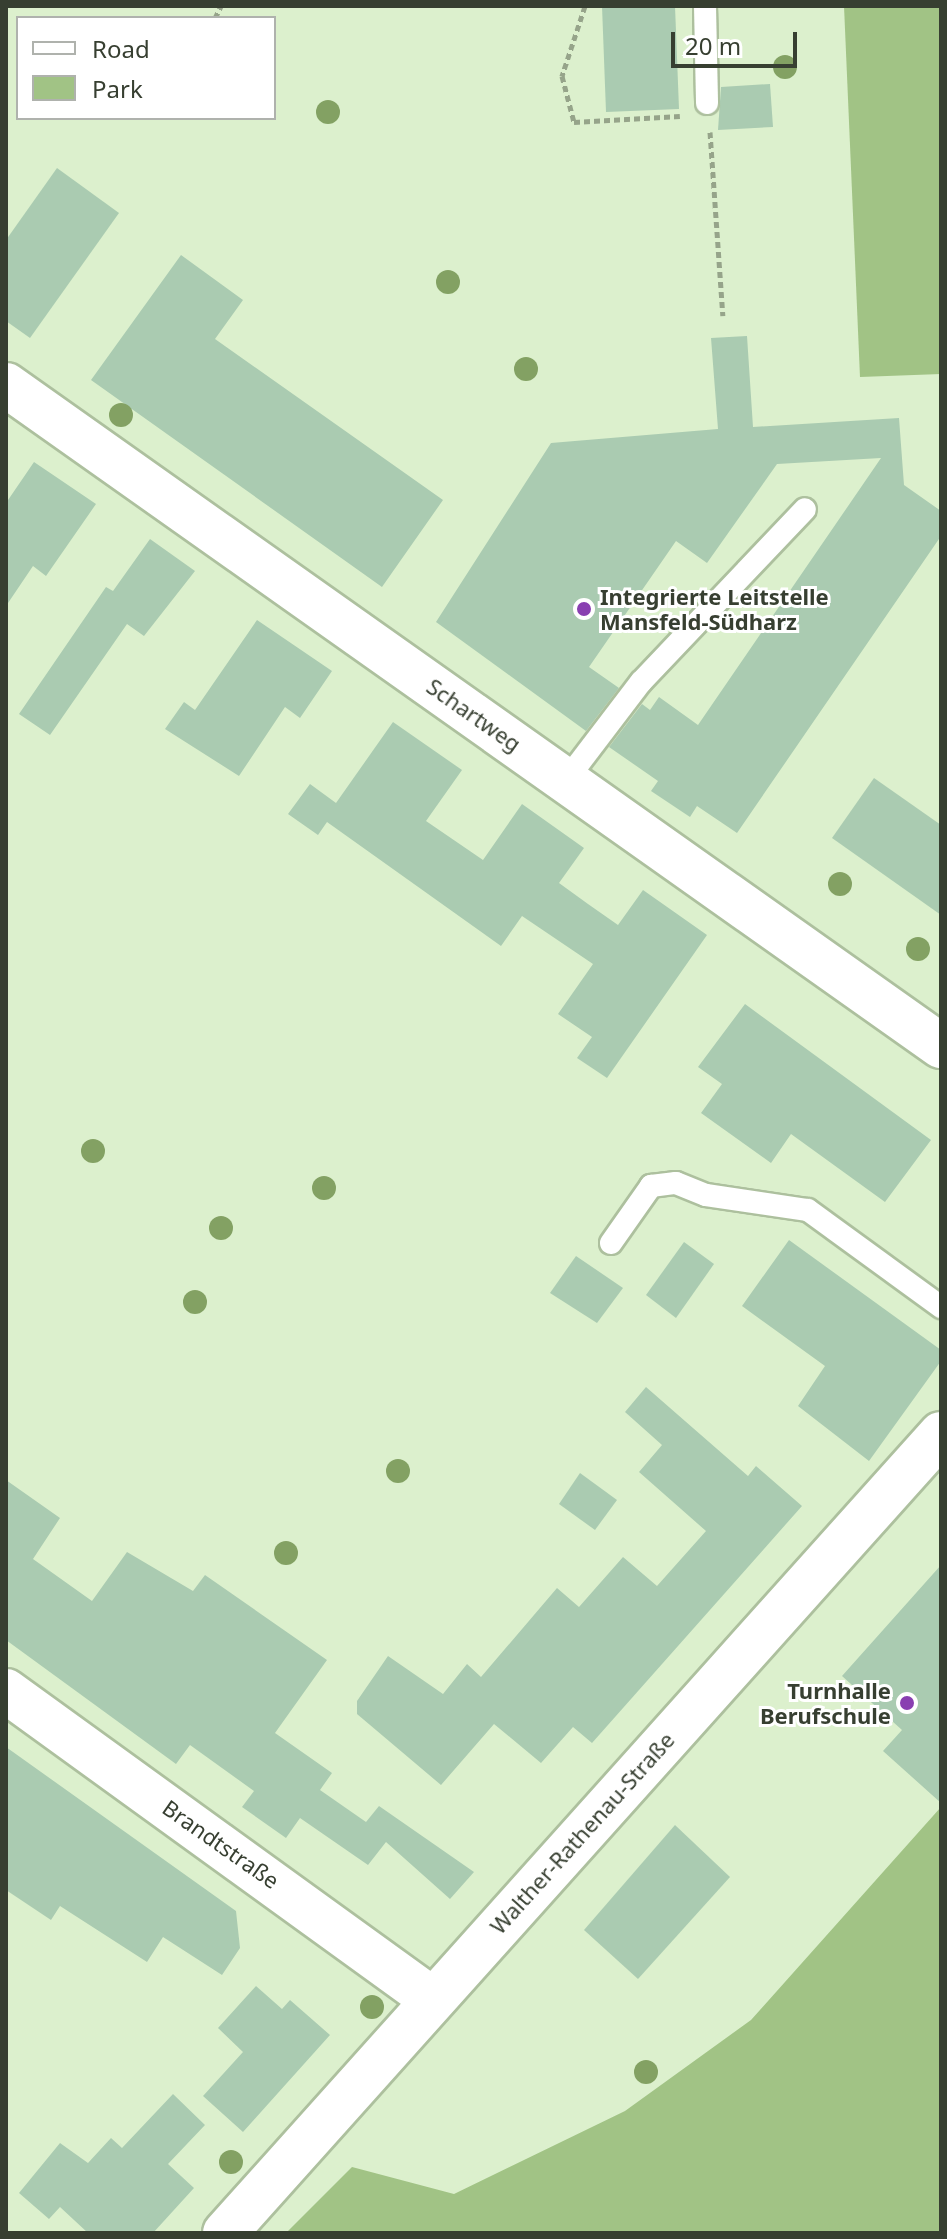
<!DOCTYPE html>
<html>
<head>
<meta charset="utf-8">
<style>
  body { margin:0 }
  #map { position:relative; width:947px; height:2239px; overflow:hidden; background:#dcf0cd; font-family:"Noto Sans",sans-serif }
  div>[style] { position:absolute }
  .green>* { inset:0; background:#a1c385 }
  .building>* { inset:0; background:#aacbb1 }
  .path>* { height:5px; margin-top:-2.5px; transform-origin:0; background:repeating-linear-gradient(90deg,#96a48a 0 6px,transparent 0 10px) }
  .roads { filter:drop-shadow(2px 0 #adc09e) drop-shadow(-2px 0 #adc09e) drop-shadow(0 2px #adc09e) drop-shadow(0 -2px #adc09e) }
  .lane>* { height:22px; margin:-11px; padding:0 11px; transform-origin:11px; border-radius:11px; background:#fff }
  .street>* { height:44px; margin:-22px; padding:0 22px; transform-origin:22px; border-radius:22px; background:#fff }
  .trees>* { width:24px; height:24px; margin:-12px; border-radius:50%; background:#83a163 }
  .dots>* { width:22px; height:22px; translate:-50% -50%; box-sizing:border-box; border:4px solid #fff; border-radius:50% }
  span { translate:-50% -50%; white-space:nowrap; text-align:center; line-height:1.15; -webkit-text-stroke:6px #fff; paint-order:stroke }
  .poi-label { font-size:22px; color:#373f31; font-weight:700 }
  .left { translate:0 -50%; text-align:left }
  .right { translate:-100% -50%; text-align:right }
  .street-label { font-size:22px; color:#373f31 }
  .frame { position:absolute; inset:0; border:8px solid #373f31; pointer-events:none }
  .legend { position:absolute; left:16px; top:16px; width:260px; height:104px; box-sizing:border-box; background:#fff; border:2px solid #afb2ad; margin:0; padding:10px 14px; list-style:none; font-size:24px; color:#373f31 }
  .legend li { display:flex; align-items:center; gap:16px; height:40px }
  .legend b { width:40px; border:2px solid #afb2ad }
  .scale { position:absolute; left:671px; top:32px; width:126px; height:36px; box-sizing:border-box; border:4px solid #373f31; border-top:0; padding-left:10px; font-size:24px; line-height:28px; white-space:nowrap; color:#373f31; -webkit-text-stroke:6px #fff; paint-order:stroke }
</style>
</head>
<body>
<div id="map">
  <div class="green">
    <div style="clip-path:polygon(844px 6px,941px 6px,941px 374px,860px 377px)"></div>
    <div style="clip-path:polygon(941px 1807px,941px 2233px,286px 2233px,352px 2167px,454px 2194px,625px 2111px,751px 2020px)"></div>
  </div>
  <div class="building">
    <div style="clip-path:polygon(602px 6px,675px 6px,679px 109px,606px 112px)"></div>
    <div style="clip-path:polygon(770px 84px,773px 127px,718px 130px,721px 87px)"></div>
    <div style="clip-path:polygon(57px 168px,119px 213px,30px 338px,6px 321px,6px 240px)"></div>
    <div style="clip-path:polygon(181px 255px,243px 300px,215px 339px,443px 500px,382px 587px,91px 380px)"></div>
    <div style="clip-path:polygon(747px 336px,753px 427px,899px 418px,904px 485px,941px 511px,941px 536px,737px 833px,697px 806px,690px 817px,651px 791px,658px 781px,609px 747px,642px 704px,650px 710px,659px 697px,698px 725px,881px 458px,777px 464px,707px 563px,676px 541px,589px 667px,619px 688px,586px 731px,436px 622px,551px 443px,718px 429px,711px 338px)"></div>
    <div style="clip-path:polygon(34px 462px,96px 504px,46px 576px,33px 566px,6px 606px,6px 503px)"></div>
    <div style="clip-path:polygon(150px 539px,195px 571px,144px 636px,127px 624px,50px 735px,19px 714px,106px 587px,113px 591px)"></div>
    <div style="clip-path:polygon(257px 620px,332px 671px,300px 718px,285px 707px,239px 776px,165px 729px,184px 702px,195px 710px)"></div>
    <div style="clip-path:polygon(393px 722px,462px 770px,426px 821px,483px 860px,522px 804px,584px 848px,559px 883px,588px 904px,618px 925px,643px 890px,707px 935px,607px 1078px,577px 1058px,592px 1037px,558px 1014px,593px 964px,522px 916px,501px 946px,327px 822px,318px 835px,288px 814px,310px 784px,336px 803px)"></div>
    <div style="clip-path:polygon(874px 778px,941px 825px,941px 915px,832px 838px)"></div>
    <div style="clip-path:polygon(745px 1004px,931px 1140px,885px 1202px,791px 1134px,771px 1163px,701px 1113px,722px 1084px,698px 1067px)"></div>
    <div style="clip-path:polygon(789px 1240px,941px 1350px,941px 1361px,869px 1461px,798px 1406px,825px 1366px,742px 1306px)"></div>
    <div style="clip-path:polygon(684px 1242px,714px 1264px,676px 1318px,646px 1295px)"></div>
    <div style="clip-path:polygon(576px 1256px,623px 1288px,597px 1323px,550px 1293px)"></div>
    <div style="clip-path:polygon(646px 1387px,748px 1476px,756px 1466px,802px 1506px,592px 1743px,573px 1727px,541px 1763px,494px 1724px,441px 1785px,357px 1714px,357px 1701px,388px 1656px,443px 1694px,467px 1664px,481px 1677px,557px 1588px,579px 1607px,623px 1557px,657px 1586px,706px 1531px,639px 1472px,662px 1445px,625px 1412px)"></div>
    <div style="clip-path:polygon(580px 1473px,617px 1500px,595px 1530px,559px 1504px)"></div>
    <div style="clip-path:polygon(6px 1480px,60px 1518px,33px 1559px,92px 1601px,127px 1552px,193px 1591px,205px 1575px,327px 1660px,275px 1733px,332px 1773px,320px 1790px,366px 1822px,379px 1806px,474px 1872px,450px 1899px,386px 1842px,368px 1865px,300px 1818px,286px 1838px,242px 1807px,254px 1791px,190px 1745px,176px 1764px,6px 1640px)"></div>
    <div style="clip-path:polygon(941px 1565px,941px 1803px,883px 1751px,902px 1730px,842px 1676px)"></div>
    <div style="clip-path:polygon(6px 1747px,236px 1911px,240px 1948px,222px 1975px,163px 1937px,147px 1962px,60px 1906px,51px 1920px,6px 1890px)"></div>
    <div style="clip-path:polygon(675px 1825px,730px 1877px,638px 1979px,584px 1930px)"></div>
    <div style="clip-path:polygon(256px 1986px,282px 2009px,290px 2000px,330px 2035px,243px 2132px,203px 2096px,243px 2052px,218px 2028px)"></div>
    <div style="clip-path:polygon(173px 2094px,205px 2125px,168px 2164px,194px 2188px,153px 2233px,88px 2233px,60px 2207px,49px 2219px,19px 2193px,60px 2143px,88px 2163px,111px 2138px,122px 2148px)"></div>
  </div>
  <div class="path">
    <div style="left:585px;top:6px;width:74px;rotate:108.2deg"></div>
    <div style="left:562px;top:76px;width:48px;rotate:75.4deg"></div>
    <div style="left:574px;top:122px;width:106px;rotate:-3.2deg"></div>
    <div style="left:215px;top:18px;width:13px;rotate:-63deg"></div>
    <div style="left:710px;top:132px;width:184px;rotate:86deg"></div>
  </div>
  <div class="roads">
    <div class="lane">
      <div style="left:705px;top:6px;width:97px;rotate:88.8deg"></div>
      <div style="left:567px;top:779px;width:122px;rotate:-52.7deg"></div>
      <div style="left:641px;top:682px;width:238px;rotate:-46.5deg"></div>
      <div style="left:611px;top:1243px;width:70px;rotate:-54.9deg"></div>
      <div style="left:651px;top:1186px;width:25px;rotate:-7deg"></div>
      <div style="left:676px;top:1183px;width:32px;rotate:22deg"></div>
      <div style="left:706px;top:1195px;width:103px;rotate:8.4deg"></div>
      <div style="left:808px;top:1210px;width:165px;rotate:36.1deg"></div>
    </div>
    <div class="street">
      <div style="left:6px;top:385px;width:1145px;rotate:35.26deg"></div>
      <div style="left:6px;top:1691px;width:527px;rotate:35.89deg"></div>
      <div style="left:225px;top:2233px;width:1073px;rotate:-48.14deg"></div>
    </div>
  </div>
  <div class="trees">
    <div style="left:785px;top:67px"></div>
    <div style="left:328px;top:112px"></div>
    <div style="left:448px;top:282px"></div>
    <div style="left:526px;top:369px"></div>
    <div style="left:121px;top:415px"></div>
    <div style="left:840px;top:884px"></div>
    <div style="left:918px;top:949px"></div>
    <div style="left:93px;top:1151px"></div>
    <div style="left:324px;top:1188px"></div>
    <div style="left:221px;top:1228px"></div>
    <div style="left:195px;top:1302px"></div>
    <div style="left:398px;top:1471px"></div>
    <div style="left:286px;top:1553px"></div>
    <div style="left:372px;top:2007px"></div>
    <div style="left:646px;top:2072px"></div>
    <div style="left:231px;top:2162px"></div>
  </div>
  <div class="dots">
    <div style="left:584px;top:609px;background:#893fb1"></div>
    <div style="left:907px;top:1703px;background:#893fb1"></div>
  </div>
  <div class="poi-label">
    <span class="left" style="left:600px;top:609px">Integrierte Leitstelle<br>Mansfeld-Südharz</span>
    <span class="right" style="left:891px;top:1703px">Turnhalle<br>Berufschule</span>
  </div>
  <div class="street-label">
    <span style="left:474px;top:715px;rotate:35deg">Schartweg</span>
    <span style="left:582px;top:1833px;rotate:-48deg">Walther-Rathenau-Straße</span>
    <span style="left:221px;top:1844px;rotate:35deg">Brandtstraße</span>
  </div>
  <div class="frame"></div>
  <ul class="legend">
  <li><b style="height:10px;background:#fff"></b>Road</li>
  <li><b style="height:22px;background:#a1c385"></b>Park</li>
  </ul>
  <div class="scale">20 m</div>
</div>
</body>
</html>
